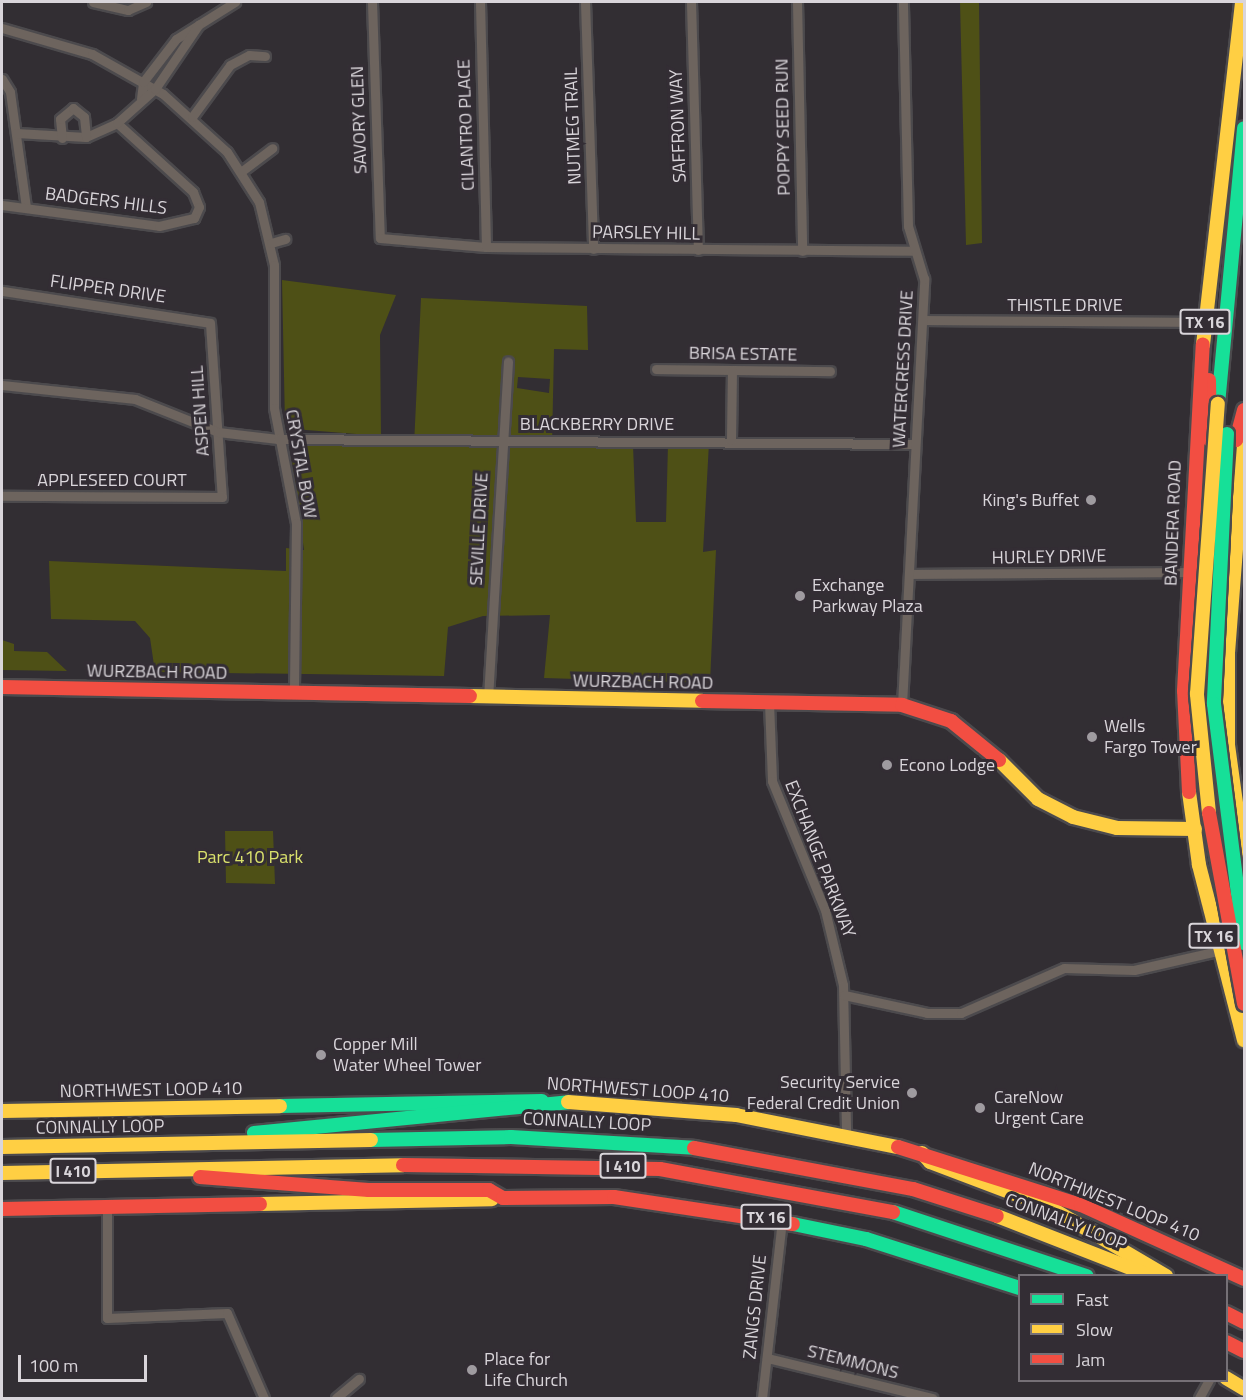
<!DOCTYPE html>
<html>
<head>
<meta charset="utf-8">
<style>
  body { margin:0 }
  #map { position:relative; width:1246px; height:1400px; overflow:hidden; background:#322e33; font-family:"Titillium Web",sans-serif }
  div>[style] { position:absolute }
  .green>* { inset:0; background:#4e5016 }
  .roads { filter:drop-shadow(2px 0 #4c4a4d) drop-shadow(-2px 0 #4c4a4d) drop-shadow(0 2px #4c4a4d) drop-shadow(0 -2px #4c4a4d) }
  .street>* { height:9px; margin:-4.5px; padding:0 4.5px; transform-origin:4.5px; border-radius:4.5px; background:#6d645e }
  .fast>* { height:14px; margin:-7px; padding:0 7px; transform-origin:7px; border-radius:7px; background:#16e098 }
  .slow>* { height:14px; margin:-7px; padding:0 7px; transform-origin:7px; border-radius:7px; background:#ffcf43 }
  .jam>* { height:14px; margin:-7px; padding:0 7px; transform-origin:7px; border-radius:7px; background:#f24e42 }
  .bridges { filter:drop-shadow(2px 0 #4c4a4d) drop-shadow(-2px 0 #4c4a4d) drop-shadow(0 2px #4c4a4d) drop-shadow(0 -2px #4c4a4d) }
  .fast-bridge>* { height:14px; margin:-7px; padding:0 7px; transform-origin:7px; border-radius:7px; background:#16e098 }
  .slow-bridge>* { height:14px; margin:-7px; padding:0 7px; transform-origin:7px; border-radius:7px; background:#ffcf43 }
  .jam-bridge>* { height:14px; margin:-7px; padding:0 7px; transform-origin:7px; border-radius:7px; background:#f24e42 }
  .dots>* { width:16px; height:16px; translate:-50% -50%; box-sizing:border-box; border:3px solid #332d34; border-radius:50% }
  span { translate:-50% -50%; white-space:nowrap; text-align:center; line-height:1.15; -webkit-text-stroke:6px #332d34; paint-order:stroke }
  .shield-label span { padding:2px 4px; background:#332d34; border:2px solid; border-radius:4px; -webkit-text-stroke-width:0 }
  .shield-label { font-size:16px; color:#d9d5da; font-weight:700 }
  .street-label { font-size:18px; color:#d9d5da }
  .poi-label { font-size:18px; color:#d9d5da }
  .right { translate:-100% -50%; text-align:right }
  .left { translate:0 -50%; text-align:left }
  .park-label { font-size:18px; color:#d9e16c }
  .frame { position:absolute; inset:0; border:3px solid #d9d5da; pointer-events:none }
  .legend { position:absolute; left:1018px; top:1274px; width:210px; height:108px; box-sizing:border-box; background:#332d34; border:2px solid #757076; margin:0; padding:8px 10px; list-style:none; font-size:18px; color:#d9d5da }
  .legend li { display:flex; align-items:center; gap:12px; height:30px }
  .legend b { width:30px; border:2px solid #757076 }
  .scale { position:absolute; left:18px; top:1355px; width:129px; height:27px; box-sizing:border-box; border:3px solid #d9d5da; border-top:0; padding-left:8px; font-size:18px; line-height:21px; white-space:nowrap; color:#d9d5da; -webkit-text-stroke:4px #332d34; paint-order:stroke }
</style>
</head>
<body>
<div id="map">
  <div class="green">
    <div style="clip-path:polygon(960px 2px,979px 2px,982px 243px,966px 245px)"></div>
    <div style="clip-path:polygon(282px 280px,396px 295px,380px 335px,381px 436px,294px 429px,285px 424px)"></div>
    <div style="clip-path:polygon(evenodd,421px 298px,587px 306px,588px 350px,554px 349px,552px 445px,633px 445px,636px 522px,666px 522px,668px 444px,709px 443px,703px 552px,716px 550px,710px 683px,544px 678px,550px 615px,483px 616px,448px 627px,444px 676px,155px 672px,150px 638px,135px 621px,51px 619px,49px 561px,286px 571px,286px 548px,304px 550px,291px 453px,299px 444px,414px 445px,421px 298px,518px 377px,550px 379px,549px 393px,517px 388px,518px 377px)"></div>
    <div style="clip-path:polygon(2px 640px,14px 644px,14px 651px,47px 652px,67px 671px,2px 670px)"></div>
    <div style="clip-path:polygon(225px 831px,273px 831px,275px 884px,226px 883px)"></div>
  </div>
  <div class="roads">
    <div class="street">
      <div style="left:93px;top:2px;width:36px;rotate:13deg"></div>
      <div style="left:128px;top:10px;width:20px;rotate:-24deg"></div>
      <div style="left:372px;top:2px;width:236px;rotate:88.1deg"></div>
      <div style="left:380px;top:238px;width:106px;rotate:4.9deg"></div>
      <div style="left:486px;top:247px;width:427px;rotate:0.5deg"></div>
      <div style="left:480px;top:2px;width:245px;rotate:88.6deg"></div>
      <div style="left:585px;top:2px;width:247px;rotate:88.1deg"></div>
      <div style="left:691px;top:2px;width:248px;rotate:88.4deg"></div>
      <div style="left:797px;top:2px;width:249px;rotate:88.8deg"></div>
      <div style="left:2px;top:28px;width:94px;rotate:16.1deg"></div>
      <div style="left:92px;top:54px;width:81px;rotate:29.4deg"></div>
      <div style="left:163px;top:94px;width:86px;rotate:42.2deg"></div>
      <div style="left:227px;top:152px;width:59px;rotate:57.4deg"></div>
      <div style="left:259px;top:202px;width:65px;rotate:76.6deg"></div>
      <div style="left:274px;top:265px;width:143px;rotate:90deg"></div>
      <div style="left:274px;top:408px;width:117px;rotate:79.2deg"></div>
      <div style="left:296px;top:523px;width:169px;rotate:90.7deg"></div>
      <div style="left:2px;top:79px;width:15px;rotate:58deg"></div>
      <div style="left:10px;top:92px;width:117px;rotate:82.1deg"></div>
      <div style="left:141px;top:99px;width:17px;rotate:-83deg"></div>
      <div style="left:143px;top:82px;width:54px;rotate:-52.5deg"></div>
      <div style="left:176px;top:39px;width:70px;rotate:-32.1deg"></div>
      <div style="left:192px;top:117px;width:64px;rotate:-53.8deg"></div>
      <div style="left:230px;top:65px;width:21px;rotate:-28deg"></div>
      <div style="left:249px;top:55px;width:16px;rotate:4deg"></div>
      <div style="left:117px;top:123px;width:103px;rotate:42.2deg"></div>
      <div style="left:193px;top:192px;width:16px;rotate:68deg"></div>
      <div style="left:199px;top:207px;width:12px;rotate:114deg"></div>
      <div style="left:16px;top:133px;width:70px;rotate:3.3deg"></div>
      <div style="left:86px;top:137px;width:34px;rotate:-24deg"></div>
      <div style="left:117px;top:123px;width:51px;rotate:-41.8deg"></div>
      <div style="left:155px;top:89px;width:78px;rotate:-55.9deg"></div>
      <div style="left:62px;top:138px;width:19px;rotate:-96deg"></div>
      <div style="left:60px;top:119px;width:17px;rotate:-40deg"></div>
      <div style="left:73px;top:108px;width:14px;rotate:39deg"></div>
      <div style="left:84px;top:117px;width:20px;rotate:84deg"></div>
      <div style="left:242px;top:171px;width:38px;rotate:-37deg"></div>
      <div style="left:2px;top:205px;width:158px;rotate:7.6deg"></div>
      <div style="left:159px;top:226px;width:36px;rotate:-13deg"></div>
      <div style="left:271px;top:243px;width:15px;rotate:-16deg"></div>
      <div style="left:2px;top:291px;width:210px;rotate:8.7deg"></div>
      <div style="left:210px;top:323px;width:174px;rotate:86.1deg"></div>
      <div style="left:222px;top:497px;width:220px;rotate:-179.7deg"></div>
      <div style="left:924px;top:320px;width:281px;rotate:0.4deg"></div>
      <div style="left:656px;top:369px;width:174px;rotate:0.7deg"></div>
      <div style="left:2px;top:385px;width:134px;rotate:6deg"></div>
      <div style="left:135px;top:399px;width:89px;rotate:21.7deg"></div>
      <div style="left:218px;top:432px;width:60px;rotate:6.7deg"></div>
      <div style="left:278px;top:439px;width:637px;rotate:0.45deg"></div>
      <div style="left:731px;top:440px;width:70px;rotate:-89.2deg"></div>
      <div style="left:909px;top:574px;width:281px;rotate:-0.4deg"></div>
      <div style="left:488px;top:698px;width:337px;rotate:-86.6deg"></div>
      <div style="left:769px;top:702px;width:79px;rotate:87.8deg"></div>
      <div style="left:772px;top:781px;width:139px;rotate:67.7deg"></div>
      <div style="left:825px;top:910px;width:77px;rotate:76.5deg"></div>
      <div style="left:843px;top:985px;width:149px;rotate:88.8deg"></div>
      <div style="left:902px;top:705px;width:427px;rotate:-87deg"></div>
      <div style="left:924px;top:279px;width:55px;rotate:-106.8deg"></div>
      <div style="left:908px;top:226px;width:224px;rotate:-91.3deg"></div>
      <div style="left:844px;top:995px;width:85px;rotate:12.2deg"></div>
      <div style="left:927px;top:1013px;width:34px"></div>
      <div style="left:961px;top:1013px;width:112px;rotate:-23.6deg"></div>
      <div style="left:1064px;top:968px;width:70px;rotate:1.6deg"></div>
      <div style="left:1134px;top:970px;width:85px;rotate:-12.9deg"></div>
      <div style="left:107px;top:1207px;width:111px;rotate:90deg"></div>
      <div style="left:107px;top:1318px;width:120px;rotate:-2.4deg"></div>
      <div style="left:227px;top:1313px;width:93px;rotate:66.5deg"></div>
      <div style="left:767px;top:1358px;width:170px;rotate:13.6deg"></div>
      <div style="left:336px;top:1398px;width:30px;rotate:-40deg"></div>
      <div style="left:762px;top:1398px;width:179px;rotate:-83.6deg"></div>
      <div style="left:1199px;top:1398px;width:21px;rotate:-61deg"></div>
    </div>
    <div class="fast">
      <div style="left:1218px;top:404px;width:277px;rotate:-84.6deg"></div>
      <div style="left:280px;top:1106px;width:262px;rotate:-1.1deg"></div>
      <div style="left:254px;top:1133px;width:316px;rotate:-5.6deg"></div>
      <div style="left:371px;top:1140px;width:140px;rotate:-1.2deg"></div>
      <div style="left:511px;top:1137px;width:183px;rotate:3.4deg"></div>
      <div style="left:893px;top:1212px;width:204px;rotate:18.3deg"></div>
      <div style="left:793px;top:1224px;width:75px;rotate:11.6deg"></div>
      <div style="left:866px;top:1239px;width:162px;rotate:17.7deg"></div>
    </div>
    <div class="slow">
      <div style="left:1203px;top:345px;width:345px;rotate:-83.5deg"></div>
      <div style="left:1244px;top:445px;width:207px;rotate:94.4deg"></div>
      <div style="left:1228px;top:651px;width:94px;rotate:90deg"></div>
      <div style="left:1228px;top:745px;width:117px;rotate:82.1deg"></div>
      <div style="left:470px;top:696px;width:232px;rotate:1.2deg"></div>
      <div style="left:999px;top:760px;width:55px;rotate:45deg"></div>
      <div style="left:1038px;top:799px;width:39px;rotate:27deg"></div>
      <div style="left:1073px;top:817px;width:45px;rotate:14deg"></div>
      <div style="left:1117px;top:828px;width:78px;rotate:0.7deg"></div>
      <div style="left:1189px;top:792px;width:74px;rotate:82.2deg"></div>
      <div style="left:1199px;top:865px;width:181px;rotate:75.6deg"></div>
      <div style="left:568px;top:1102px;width:169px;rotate:4.4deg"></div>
      <div style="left:736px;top:1115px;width:165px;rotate:11.2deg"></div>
      <div style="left:2px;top:1111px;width:278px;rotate:-1deg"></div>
      <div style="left:2px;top:1147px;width:369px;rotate:-1.1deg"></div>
      <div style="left:922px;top:1153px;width:12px;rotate:48deg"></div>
      <div style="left:930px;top:1162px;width:127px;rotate:20.7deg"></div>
      <div style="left:1049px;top:1207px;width:136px;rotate:30.5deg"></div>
      <div style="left:2px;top:1173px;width:401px;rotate:-1.1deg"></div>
      <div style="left:260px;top:1204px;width:232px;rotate:-1.2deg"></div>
      <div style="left:997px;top:1216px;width:165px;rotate:21.3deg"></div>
      <div style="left:1226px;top:1378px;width:21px;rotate:31deg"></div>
    </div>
    <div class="jam">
      <div style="left:1209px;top:380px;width:60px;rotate:89deg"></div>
      <div style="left:1210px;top:440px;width:26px"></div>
      <div style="left:1236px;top:440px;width:31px;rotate:-75deg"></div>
      <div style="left:2px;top:687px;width:468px;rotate:1.1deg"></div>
      <div style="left:702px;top:701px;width:200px;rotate:1.1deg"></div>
      <div style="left:902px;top:705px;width:52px;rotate:18.1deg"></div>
      <div style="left:951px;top:721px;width:62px;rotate:39.1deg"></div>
      <div style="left:1189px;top:792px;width:101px;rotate:-92.8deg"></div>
      <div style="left:1184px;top:691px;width:347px;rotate:-86.9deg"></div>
      <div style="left:898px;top:1147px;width:192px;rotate:17.6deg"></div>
      <div style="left:1081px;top:1205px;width:179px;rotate:24.4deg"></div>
      <div style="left:694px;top:1148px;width:223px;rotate:10.6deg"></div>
      <div style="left:913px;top:1189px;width:88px;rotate:17.8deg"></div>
      <div style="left:403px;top:1165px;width:257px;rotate:0.9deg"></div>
      <div style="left:660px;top:1169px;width:237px;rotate:10.5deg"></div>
      <div style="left:200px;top:1177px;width:169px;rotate:4.4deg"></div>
      <div style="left:369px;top:1190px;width:120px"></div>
      <div style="left:489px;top:1190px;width:16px;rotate:30deg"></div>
      <div style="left:503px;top:1198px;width:111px;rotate:-0.5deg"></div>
      <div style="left:614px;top:1197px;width:181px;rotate:8.6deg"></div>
      <div style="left:2px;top:1209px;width:258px;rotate:-1.1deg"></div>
      <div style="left:1226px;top:1313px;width:20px;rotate:27deg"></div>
      <div style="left:1226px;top:1342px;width:20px;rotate:27deg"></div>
    </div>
  </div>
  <div class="bridges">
    <div class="fast-bridge">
      <div style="left:1227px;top:434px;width:270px;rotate:92.8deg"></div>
      <div style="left:1214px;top:704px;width:241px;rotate:82.8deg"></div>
    </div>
    <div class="slow-bridge">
      <div style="left:1209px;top:813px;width:120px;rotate:-95.8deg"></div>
      <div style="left:1197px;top:694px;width:291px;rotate:-85.9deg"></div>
    </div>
    <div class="jam-bridge">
      <div style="left:1209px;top:813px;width:194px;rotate:79.6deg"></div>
    </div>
  </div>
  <div class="dots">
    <div style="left:1091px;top:500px;background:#9f9ba0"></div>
    <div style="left:800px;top:596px;background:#9f9ba0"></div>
    <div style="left:1092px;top:737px;background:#9f9ba0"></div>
    <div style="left:887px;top:765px;background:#9f9ba0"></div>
    <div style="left:321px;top:1055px;background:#9f9ba0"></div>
    <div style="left:912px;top:1093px;background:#9f9ba0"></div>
    <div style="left:980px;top:1108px;background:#9f9ba0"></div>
    <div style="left:472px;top:1370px;background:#9f9ba0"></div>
  </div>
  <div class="shield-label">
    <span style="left:1205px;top:322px">TX 16</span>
    <span style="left:1214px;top:936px">TX 16</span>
    <span style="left:623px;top:1166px">I 410</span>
    <span style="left:73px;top:1171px">I 410</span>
    <span style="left:766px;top:1217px">TX 16</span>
  </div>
  <div class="street-label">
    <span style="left:359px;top:120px;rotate:-92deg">SAVORY GLEN</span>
    <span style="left:466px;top:125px;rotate:-92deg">CILANTRO PLACE</span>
    <span style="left:573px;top:126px;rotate:-92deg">NUTMEG TRAIL</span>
    <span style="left:678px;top:126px;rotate:-92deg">SAFFRON WAY</span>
    <span style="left:783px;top:127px;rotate:-91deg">POPPY SEED RUN</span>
    <span style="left:106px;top:201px;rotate:7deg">BADGERS HILLS</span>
    <span style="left:646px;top:233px;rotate:1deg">PARSLEY HILL</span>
    <span style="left:108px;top:289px;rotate:8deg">FLIPPER DRIVE</span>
    <span style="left:1065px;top:305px">THISTLE DRIVE</span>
    <span style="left:743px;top:354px;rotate:1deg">BRISA ESTATE</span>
    <span style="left:903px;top:369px;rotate:-87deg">WATERCRESS DRIVE</span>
    <span style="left:200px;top:411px;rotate:-94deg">ASPEN HILL</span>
    <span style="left:597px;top:424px">BLACKBERRY DRIVE</span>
    <span style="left:301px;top:464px;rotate:80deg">CRYSTAL BOW</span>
    <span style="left:112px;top:480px">APPLESEED COURT</span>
    <span style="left:1173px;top:523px;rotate:-88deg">BANDERA ROAD</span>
    <span style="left:479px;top:529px;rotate:-87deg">SEVILLE DRIVE</span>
    <span style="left:1049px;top:557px;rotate:-1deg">HURLEY DRIVE</span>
    <span style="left:157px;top:672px;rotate:1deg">WURZBACH ROAD</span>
    <span style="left:643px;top:682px;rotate:1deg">WURZBACH ROAD</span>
    <span style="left:820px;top:859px;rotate:69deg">EXCHANGE PARKWAY</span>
    <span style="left:151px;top:1090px;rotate:-1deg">NORTHWEST LOOP 410</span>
    <span style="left:638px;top:1090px;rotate:4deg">NORTHWEST LOOP 410</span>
    <span style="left:587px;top:1122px;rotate:3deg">CONNALLY LOOP</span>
    <span style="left:100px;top:1127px;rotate:-1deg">CONNALLY LOOP</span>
    <span style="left:1114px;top:1202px;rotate:22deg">NORTHWEST LOOP 410</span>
    <span style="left:1066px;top:1222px;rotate:21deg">CONNALLY LOOP</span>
    <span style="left:755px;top:1307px;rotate:-84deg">ZANGS DRIVE</span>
    <span style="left:853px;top:1362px;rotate:14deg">STEMMONS</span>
  </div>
  <div class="poi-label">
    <span class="right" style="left:1079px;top:500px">King's Buffet</span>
    <span class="left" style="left:812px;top:596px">Exchange<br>Parkway Plaza</span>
    <span class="left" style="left:1104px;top:737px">Wells<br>Fargo Tower</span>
    <span class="left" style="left:899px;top:765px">Econo Lodge</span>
    <span class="left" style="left:333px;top:1055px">Copper Mill<br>Water Wheel Tower</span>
    <span class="right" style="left:900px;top:1093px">Security Service<br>Federal Credit Union</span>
    <span class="left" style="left:994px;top:1108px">CareNow<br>Urgent Care</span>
    <span class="left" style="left:484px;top:1370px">Place for<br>Life Church</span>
  </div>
  <div class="park-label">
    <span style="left:250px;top:857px">Parc 410 Park</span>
  </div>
  <div class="frame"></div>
  <ul class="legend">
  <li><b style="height:8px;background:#16e098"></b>Fast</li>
  <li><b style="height:8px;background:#ffcf43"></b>Slow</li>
  <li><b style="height:8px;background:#f24e42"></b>Jam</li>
  </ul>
  <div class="scale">100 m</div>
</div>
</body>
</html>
